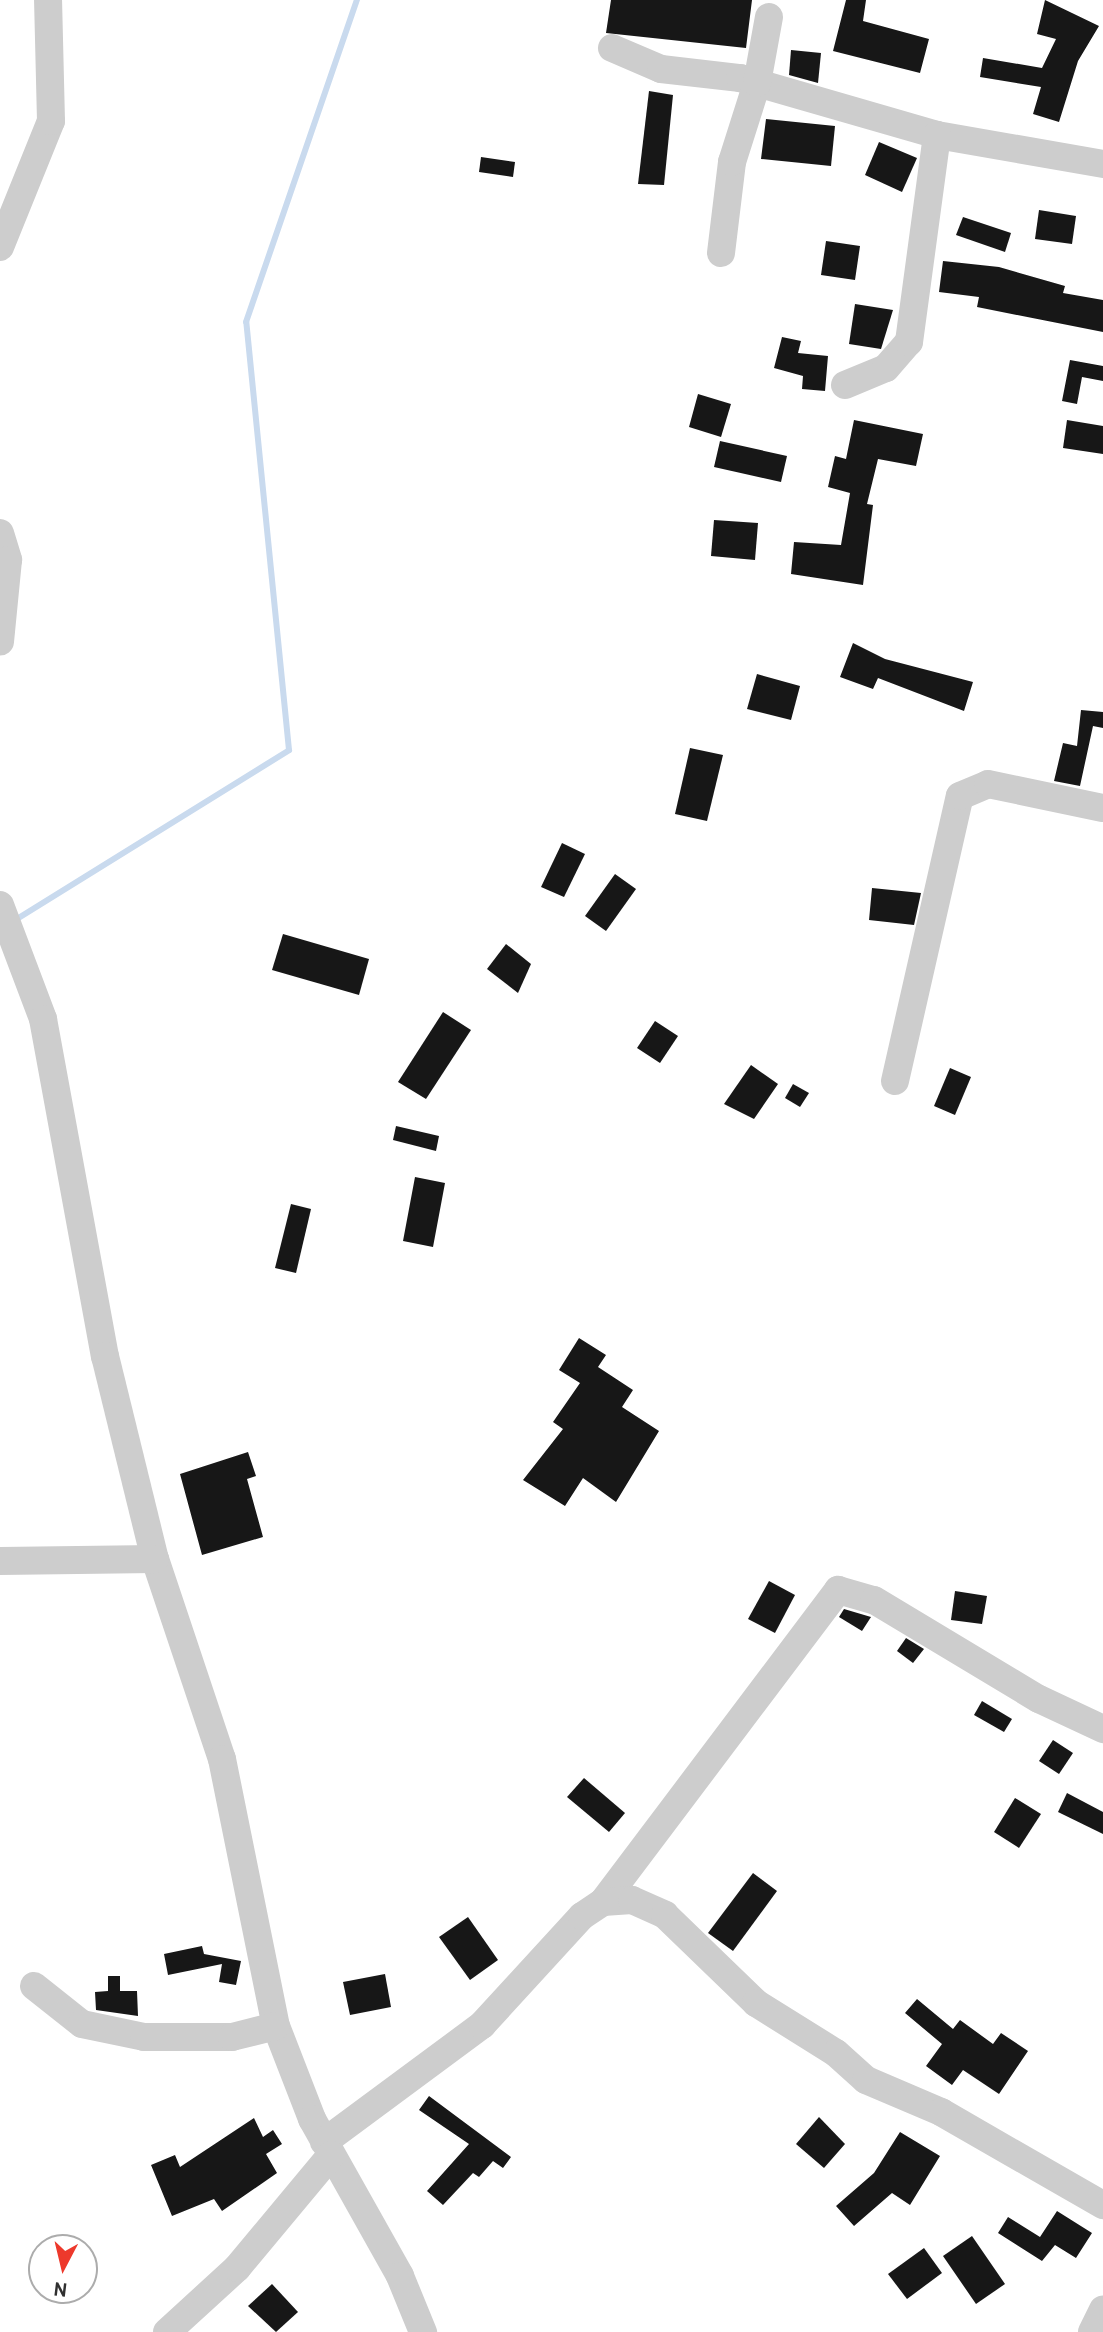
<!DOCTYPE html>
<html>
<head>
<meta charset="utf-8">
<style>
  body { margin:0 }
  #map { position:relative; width:1103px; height:2332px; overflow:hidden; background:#fff; font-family:Overpass,sans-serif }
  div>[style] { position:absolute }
  .stream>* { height:6px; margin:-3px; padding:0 3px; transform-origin:3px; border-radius:3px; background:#c9daee }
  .building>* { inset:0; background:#171717 }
  .minor>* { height:28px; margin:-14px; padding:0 14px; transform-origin:14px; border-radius:14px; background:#cdcdcd }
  span { translate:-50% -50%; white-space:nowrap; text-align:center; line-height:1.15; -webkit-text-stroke:7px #fff; paint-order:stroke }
  .north { position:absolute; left:28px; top:2234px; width:70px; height:70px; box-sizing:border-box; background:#fff; border:2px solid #acacac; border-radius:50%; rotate:187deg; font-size:19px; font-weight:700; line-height:28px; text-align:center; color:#303030 }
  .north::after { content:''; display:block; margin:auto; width:24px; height:32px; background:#ed392c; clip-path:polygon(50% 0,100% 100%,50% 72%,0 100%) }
</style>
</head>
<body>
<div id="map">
  <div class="stream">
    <div style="left:12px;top:922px;width:326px;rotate:-31.8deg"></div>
    <div style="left:289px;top:750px;width:430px;rotate:-95.7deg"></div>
    <div style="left:246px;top:322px;width:341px;rotate:-71deg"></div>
  </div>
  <div class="building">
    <div style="clip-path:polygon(611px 0,752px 0,746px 48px,606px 33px)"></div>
    <div style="clip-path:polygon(846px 0,866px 0,863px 21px,929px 39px,920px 73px,833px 51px)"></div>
    <div style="clip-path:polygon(1045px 0,1099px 26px,1078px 61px,1059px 122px,1033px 114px,1041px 87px,980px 77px,983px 58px,1042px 68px,1056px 39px,1037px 34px)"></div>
    <div style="clip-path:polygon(791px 50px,821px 53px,818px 83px,789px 75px)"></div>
    <div style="clip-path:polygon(649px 91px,673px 95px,664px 185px,638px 184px)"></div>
    <div style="clip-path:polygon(766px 119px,835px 126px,831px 166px,761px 159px)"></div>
    <div style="clip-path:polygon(879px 142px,917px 158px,902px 192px,865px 175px)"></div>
    <div style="clip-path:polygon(481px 157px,515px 162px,513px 177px,479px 172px)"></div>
    <div style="clip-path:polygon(1039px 210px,1076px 216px,1072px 244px,1035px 239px)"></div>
    <div style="clip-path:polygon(963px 217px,1011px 233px,1005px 252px,956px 235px)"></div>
    <div style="clip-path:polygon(826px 241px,860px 246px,855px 280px,821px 275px)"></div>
    <div style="clip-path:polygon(943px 261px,999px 267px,1065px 286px,1063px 293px,1103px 300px,1103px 332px,977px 307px,979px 297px,939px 292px)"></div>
    <div style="clip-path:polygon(855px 304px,893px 310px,881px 349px,849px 344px)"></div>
    <div style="clip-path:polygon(782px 337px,801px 341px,798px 353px,828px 356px,825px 391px,802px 389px,803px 376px,774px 368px)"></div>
    <div style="clip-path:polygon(1070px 360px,1103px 366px,1103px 381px,1082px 377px,1077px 404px,1062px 401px)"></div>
    <div style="clip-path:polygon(698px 394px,731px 404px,721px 437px,689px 427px)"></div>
    <div style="clip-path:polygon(854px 420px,923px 434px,916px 466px,878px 459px,867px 504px,873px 505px,863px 585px,791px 574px,794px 542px,841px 545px,850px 493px,828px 487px,835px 456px,846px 459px)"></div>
    <div style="clip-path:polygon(1067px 420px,1103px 426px,1103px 454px,1063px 448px)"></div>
    <div style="clip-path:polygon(720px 441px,787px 456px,781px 482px,714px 467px)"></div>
    <div style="clip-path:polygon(714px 520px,758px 523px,755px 560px,711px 556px)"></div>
    <div style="clip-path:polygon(853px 643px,885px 659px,973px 682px,964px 711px,878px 678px,873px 689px,840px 677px)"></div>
    <div style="clip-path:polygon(757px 674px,800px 686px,791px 720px,747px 709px)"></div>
    <div style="clip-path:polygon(1081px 710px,1103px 712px,1103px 728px,1093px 726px,1080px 786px,1054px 781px,1063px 743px,1077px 746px)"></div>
    <div style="clip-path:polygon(690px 748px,723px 755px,707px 821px,675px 814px)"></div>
    <div style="clip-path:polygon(562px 843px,585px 854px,564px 897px,541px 887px)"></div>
    <div style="clip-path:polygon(615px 874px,636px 889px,606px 931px,585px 916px)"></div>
    <div style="clip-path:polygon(872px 888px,921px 893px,914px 925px,869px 920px)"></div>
    <div style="clip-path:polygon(283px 934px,369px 959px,359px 995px,272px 970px)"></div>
    <div style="clip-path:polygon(506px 944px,531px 964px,518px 993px,487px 969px)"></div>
    <div style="clip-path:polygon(443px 1012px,471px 1030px,426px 1099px,398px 1082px)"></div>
    <div style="clip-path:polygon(655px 1021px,678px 1036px,660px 1063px,637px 1048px)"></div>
    <div style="clip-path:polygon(751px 1065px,778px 1084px,754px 1119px,724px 1104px)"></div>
    <div style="clip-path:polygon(950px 1068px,971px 1077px,955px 1115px,934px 1106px)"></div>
    <div style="clip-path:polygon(793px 1084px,809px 1093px,800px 1107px,785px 1098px)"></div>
    <div style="clip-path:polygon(396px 1126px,439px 1136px,436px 1151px,393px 1140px)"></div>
    <div style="clip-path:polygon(415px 1177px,445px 1183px,433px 1247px,403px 1241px)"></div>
    <div style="clip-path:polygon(291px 1204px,311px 1209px,296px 1273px,275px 1268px)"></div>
    <div style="clip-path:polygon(579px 1338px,606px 1355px,598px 1367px,633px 1390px,622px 1407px,659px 1431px,616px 1502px,583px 1478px,565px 1506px,523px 1480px,563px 1429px,553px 1422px,580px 1383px,559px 1370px)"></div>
    <div style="clip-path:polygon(248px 1452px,256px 1476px,247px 1479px,263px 1537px,202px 1555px,180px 1474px)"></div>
    <div style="clip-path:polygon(769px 1581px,795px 1595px,775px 1633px,748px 1619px)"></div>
    <div style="clip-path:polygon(955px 1591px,987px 1596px,982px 1624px,951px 1620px)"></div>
    <div style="clip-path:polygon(844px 1609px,871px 1617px,862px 1631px,839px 1617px)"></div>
    <div style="clip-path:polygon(906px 1638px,924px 1649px,913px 1663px,897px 1651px)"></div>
    <div style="clip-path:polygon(982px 1701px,1012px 1719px,1004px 1732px,974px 1715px)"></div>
    <div style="clip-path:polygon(1053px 1740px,1073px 1753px,1059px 1774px,1039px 1761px)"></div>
    <div style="clip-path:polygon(584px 1778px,625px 1813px,609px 1832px,567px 1797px)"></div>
    <div style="clip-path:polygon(1067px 1793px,1103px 1812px,1103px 1834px,1058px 1812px)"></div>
    <div style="clip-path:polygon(1015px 1798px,1041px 1814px,1019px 1848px,994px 1832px)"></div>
    <div style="clip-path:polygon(753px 1873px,777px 1891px,733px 1951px,708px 1933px)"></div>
    <div style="clip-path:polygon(468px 1917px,498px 1960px,470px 1980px,439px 1937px)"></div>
    <div style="clip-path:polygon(202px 1946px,204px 1954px,241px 1961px,236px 1985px,219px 1982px,222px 1964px,168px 1975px,164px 1954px)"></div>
    <div style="clip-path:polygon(385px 1974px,391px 2007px,350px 2015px,343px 1982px)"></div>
    <div style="clip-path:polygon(108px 1976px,120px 1976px,120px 1991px,137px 1991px,138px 2016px,96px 2010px,95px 1992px,108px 1991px)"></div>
    <div style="clip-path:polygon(917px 1999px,953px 2029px,960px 2020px,993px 2044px,1001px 2033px,1028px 2051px,999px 2094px,963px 2070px,952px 2085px,926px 2066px,942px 2044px,905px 2013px)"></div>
    <div style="clip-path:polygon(429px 2096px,511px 2157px,503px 2168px,493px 2161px,479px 2177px,473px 2173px,443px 2205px,427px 2191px,469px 2144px,419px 2110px)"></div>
    <div style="clip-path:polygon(819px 2117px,845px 2144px,824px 2168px,796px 2144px)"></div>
    <div style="clip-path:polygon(254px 2118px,263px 2137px,273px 2130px,282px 2144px,266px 2154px,277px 2173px,222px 2211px,214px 2199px,172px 2216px,151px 2165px,175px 2155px,180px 2167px)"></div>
    <div style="clip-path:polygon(900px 2132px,940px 2156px,910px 2205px,892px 2193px,854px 2226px,836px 2206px,874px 2173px)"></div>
    <div style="clip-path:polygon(1057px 2211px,1092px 2233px,1076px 2258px,1055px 2245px,1042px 2261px,998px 2233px,1008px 2217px,1040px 2237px)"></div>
    <div style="clip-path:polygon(972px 2236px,1005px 2284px,976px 2304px,943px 2256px)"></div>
    <div style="clip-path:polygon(924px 2248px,942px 2273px,907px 2299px,888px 2274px)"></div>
    <div style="clip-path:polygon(272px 2284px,298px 2312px,276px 2332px,248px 2306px)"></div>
  </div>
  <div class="minor">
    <div style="left:612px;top:48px;width:53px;rotate:23.2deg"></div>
    <div style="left:661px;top:69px;width:80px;rotate:6.5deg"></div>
    <div style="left:740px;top:78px;width:205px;rotate:16.1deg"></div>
    <div style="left:937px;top:135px;width:169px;rotate:9.9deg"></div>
    <div style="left:0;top:247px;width:136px;rotate:-68deg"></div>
    <div style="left:51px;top:121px;width:121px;rotate:-91.4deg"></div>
    <div style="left:721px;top:253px;width:92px;rotate:-83.1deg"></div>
    <div style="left:732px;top:162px;width:83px;rotate:-72.4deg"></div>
    <div style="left:757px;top:83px;width:67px;rotate:-79.7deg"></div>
    <div style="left:845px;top:385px;width:44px;rotate:-22.5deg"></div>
    <div style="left:886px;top:368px;width:35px;rotate:-49deg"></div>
    <div style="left:909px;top:342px;width:209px;rotate:-82.3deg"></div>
    <div style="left:0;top:533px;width:28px;rotate:73deg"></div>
    <div style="left:8px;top:560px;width:82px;rotate:95.6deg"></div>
    <div style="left:0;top:905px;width:122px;rotate:69.3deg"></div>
    <div style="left:43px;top:1019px;width:343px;rotate:79.6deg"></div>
    <div style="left:105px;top:1356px;width:209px;rotate:76.2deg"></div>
    <div style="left:155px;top:1559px;width:211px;rotate:71.5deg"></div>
    <div style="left:222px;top:1759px;width:272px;rotate:78.6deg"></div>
    <div style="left:276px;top:2026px;width:100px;rotate:68.8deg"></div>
    <div style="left:312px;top:2119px;width:180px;rotate:60.7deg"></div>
    <div style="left:400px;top:2276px;width:61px;rotate:67.7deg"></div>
    <div style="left:895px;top:1081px;width:292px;rotate:-77.2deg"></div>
    <div style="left:960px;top:796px;width:30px;rotate:-23deg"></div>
    <div style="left:988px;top:784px;width:117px;rotate:11.8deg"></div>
    <div style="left:0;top:1561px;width:155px;rotate:-0.7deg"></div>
    <div style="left:603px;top:1902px;width:391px;rotate:-53deg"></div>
    <div style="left:838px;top:1590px;width:37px;rotate:16deg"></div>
    <div style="left:874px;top:1600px;width:192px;rotate:31deg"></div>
    <div style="left:1039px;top:1699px;width:71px;rotate:25.1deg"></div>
    <div style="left:34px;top:1986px;width:61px;rotate:38.4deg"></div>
    <div style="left:82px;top:2024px;width:63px;rotate:11.8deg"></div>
    <div style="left:144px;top:2037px;width:88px"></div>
    <div style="left:232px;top:2037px;width:45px;rotate:-14deg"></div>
    <div style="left:324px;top:2142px;width:197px;rotate:-36.5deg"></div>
    <div style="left:482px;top:2025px;width:148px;rotate:-47.5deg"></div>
    <div style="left:582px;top:1916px;width:25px;rotate:-34deg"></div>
    <div style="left:603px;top:1902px;width:29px;rotate:-4deg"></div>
    <div style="left:632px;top:1900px;width:36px;rotate:24deg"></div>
    <div style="left:665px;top:1915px;width:127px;rotate:44deg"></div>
    <div style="left:756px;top:2003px;width:94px;rotate:32deg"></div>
    <div style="left:836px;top:2053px;width:40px;rotate:42deg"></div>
    <div style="left:866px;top:2080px;width:82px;rotate:23.1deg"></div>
    <div style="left:941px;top:2112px;width:187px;rotate:29.9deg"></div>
    <div style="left:167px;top:2332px;width:95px;rotate:-42.4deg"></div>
    <div style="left:237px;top:2268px;width:147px;rotate:-50.2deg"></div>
    <div style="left:1092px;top:2332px;width:25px;rotate:-64deg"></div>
  </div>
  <div class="north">N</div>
</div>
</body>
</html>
